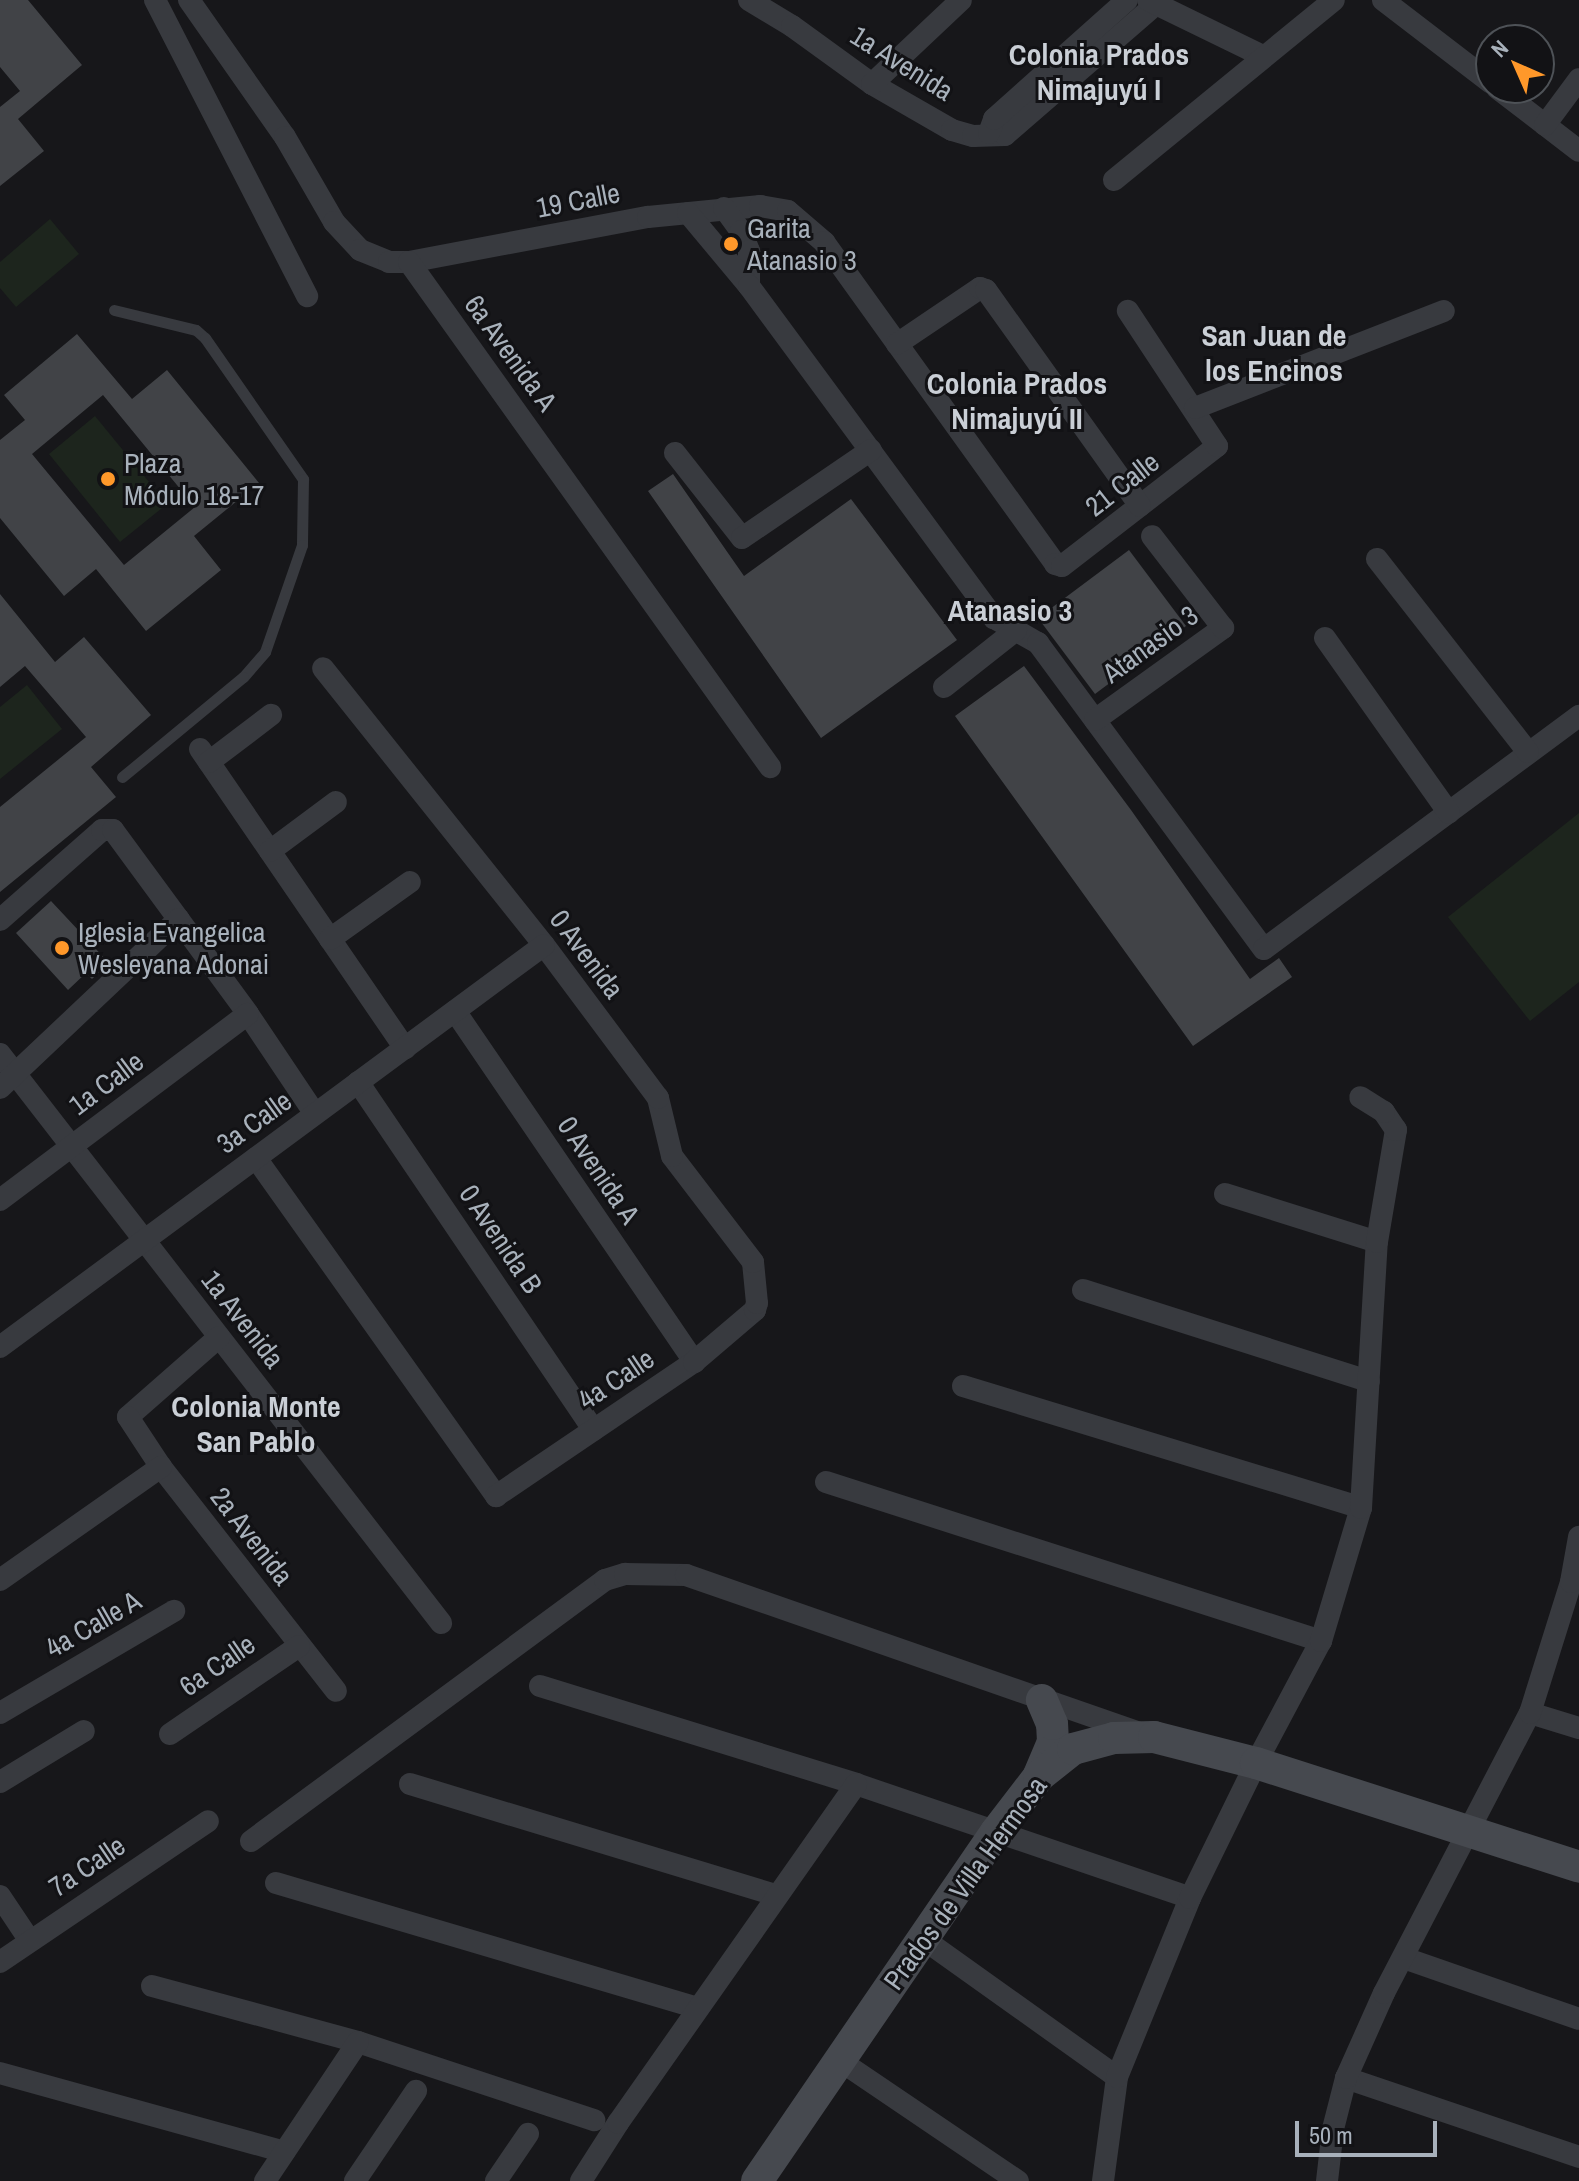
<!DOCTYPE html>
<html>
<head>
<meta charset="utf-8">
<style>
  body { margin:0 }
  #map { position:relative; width:1579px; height:2181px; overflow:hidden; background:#17171a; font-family:"Archivo Narrow",sans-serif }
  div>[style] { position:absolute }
  .green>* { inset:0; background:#1d251d }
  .building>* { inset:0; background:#414347 }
  .lane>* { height:11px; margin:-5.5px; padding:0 5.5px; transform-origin:5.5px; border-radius:5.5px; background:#383a3f }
  .street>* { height:22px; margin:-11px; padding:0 11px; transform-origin:11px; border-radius:11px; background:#383a3f }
  .secondary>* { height:32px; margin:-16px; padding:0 16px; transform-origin:16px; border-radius:16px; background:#46494f }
  .dots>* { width:22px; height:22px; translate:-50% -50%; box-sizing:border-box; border:4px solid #121215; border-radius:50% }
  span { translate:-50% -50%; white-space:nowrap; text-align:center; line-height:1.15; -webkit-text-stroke:6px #121215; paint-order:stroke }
  .street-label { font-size:28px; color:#a8b1bb }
  .poi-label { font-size:28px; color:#a8b1bb }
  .left { translate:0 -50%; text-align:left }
  .neighbourhood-label { font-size:30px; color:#cacfd6; font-weight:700 }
  .north { position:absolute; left:1475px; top:24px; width:80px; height:80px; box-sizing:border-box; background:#121215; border:2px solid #4e5257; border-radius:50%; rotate:315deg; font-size:22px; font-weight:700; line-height:32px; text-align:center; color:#a8b1bb }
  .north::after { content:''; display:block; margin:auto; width:28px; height:36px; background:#ff982a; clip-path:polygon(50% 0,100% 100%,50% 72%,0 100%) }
  .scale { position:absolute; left:1295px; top:2121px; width:142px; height:36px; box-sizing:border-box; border:4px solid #a8b1bb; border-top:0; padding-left:10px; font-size:24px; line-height:28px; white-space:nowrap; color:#a8b1bb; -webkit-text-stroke:6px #121215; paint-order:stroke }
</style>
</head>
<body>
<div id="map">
  <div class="green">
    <div style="clip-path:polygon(50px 219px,79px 254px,16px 307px,0 288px,0 262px)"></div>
    <div style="clip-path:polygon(95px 416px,167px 504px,120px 542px,49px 454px)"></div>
    <div style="clip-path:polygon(27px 685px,62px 729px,0 779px,0 707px)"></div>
    <div style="clip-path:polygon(1579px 813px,1579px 982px,1530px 1021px,1448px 917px)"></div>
  </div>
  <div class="building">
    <div style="clip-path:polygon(0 0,28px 0,82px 65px,18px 119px,44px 151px,0 186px,0 107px,20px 91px,0 67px)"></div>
    <div style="clip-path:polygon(evenodd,77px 334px,132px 399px,167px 370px,259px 483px,194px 536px,221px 570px,146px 631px,96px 569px,64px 596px,0 518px,0 440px,25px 420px,4px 395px,77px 334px,103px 395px,195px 507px,124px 565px,32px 454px,103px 395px)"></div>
    <div style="clip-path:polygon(673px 474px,744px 576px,851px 499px,957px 640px,821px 738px,648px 491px)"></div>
    <div style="clip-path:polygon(1129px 550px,1186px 626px,1095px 694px,1038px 618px)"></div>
    <div style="clip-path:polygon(0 594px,55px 662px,84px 637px,151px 715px,91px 767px,116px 797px,0 892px,0 807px,86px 737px,25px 666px,0 687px)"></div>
    <div style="clip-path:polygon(1024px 666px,1131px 810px,1250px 979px,1279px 958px,1292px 977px,1193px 1046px,955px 716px)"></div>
    <div style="clip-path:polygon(51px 901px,109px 963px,92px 979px,86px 973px,68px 990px,16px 933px)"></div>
  </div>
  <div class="lane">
    <div style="left:114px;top:310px;width:84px;rotate:13.7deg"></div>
    <div style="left:196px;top:330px;width:12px;rotate:42deg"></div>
    <div style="left:205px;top:338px;width:172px;rotate:55.2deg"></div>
    <div style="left:303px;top:479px;width:66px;rotate:90.9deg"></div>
    <div style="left:302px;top:545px;width:113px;rotate:109.1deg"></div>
    <div style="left:265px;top:652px;width:33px;rotate:131deg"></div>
    <div style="left:243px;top:677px;width:157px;rotate:140.4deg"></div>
  </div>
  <div class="street">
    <div style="left:155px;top:0;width:333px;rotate:62.8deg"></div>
    <div style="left:189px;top:0;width:167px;rotate:55deg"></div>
    <div style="left:285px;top:137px;width:98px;rotate:60deg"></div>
    <div style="left:334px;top:222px;width:38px;rotate:47deg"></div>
    <div style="left:360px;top:250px;width:31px;rotate:22deg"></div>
    <div style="left:389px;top:262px;width:20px"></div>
    <div style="left:409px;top:262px;width:243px;rotate:-10.7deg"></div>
    <div style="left:648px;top:217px;width:113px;rotate:-5.6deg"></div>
    <div style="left:760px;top:206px;width:28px;rotate:10deg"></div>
    <div style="left:788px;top:211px;width:48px;rotate:40.7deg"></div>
    <div style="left:824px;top:242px;width:396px;rotate:54.3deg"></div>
    <div style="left:1055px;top:564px;width:7px;rotate:16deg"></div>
    <div style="left:1062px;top:566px;width:196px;rotate:-37.7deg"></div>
    <div style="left:1217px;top:446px;width:162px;rotate:-123.4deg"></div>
    <div style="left:749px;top:0;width:50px;rotate:31.2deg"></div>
    <div style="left:792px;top:26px;width:99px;rotate:35.9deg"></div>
    <div style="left:872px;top:84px;width:92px;rotate:29.9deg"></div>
    <div style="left:952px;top:130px;width:22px;rotate:16deg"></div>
    <div style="left:973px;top:136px;width:32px;rotate:-2deg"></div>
    <div style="left:1005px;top:135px;width:200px;rotate:-40.9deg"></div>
    <div style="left:1148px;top:0;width:128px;rotate:26deg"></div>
    <div style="left:1383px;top:0;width:136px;rotate:37.5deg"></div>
    <div style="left:872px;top:84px;width:122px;rotate:-43.3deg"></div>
    <div style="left:1497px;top:88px;width:103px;rotate:37.5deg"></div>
    <div style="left:1545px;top:125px;width:57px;rotate:-53.5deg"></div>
    <div style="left:989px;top:133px;width:15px;rotate:-70deg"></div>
    <div style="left:994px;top:119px;width:178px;rotate:-41.8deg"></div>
    <div style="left:1114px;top:180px;width:284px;rotate:-39.3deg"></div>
    <div style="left:724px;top:208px;width:29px;rotate:54deg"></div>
    <div style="left:741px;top:231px;width:22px;rotate:68deg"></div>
    <div style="left:749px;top:251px;width:35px;rotate:90deg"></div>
    <div style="left:688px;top:213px;width:95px;rotate:50.1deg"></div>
    <div style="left:749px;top:286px;width:413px;rotate:53.6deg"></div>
    <div style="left:994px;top:618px;width:51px;rotate:29.6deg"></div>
    <div style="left:1038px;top:643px;width:380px;rotate:53.6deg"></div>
    <div style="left:1264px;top:949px;width:392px;rotate:-36.5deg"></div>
    <div style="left:409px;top:262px;width:621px;rotate:54.44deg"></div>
    <div style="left:897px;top:344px;width:100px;rotate:-34deg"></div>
    <div style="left:980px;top:288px;width:6px;rotate:18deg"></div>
    <div style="left:986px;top:290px;width:265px;rotate:54.5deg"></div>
    <div style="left:1195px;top:408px;width:267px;rotate:-21.3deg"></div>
    <div style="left:675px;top:453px;width:108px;rotate:51.8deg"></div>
    <div style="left:742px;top:538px;width:156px;rotate:-34.3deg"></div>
    <div style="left:1377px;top:559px;width:245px;rotate:52deg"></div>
    <div style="left:1325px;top:638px;width:214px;rotate:54.7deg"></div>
    <div style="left:944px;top:687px;width:92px;rotate:-38.4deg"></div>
    <div style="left:1095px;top:720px;width:158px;rotate:-35.7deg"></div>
    <div style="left:1223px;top:628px;width:116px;rotate:-127.7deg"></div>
    <div style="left:200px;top:749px;width:363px;rotate:55.6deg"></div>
    <div style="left:209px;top:762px;width:78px;rotate:-37.2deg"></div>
    <div style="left:270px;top:851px;width:82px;rotate:-36.6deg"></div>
    <div style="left:0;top:920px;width:136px;rotate:-41.4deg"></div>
    <div style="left:102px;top:830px;width:11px"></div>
    <div style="left:113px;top:830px;width:228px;rotate:53.7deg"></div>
    <div style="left:248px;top:1014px;width:120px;rotate:56.2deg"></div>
    <div style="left:330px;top:939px;width:98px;rotate:-35.5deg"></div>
    <div style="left:455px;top:1011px;width:425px;rotate:55.7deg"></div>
    <div style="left:0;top:1054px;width:720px;rotate:52.22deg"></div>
    <div style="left:358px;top:1082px;width:420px;rotate:55.9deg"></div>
    <div style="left:0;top:1088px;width:246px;rotate:-43.4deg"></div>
    <div style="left:256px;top:1158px;width:415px;rotate:54.6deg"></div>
    <div style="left:496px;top:1496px;width:239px;rotate:-34.1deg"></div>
    <div style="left:694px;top:1362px;width:80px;rotate:-40.4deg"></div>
    <div style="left:755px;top:1310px;width:7px;rotate:-74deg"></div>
    <div style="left:757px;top:1303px;width:41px;rotate:-95.6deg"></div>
    <div style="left:753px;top:1262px;width:133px;rotate:-127.4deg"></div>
    <div style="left:672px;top:1156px;width:60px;rotate:-103.6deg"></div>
    <div style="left:658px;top:1098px;width:191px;rotate:-126.7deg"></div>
    <div style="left:544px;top:945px;width:354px;rotate:-128.6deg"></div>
    <div style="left:1225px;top:1194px;width:159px;rotate:17.5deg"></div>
    <div style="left:0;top:1200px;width:310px;rotate:-36.9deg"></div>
    <div style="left:1083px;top:1290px;width:300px;rotate:17.7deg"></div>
    <div style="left:219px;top:1337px;width:121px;rotate:138.7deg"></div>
    <div style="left:128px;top:1417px;width:60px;rotate:56.6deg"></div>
    <div style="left:161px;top:1467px;width:284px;rotate:52deg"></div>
    <div style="left:0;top:1347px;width:676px;rotate:-36.46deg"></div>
    <div style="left:963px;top:1386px;width:416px;rotate:17deg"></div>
    <div style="left:826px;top:1482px;width:520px;rotate:17.81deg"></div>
    <div style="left:0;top:1580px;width:197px;rotate:-35.1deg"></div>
    <div style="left:540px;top:1686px;width:331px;rotate:17.2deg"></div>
    <div style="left:856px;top:1784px;width:353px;rotate:18.8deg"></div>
    <div style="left:0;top:1713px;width:202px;rotate:-30.4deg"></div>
    <div style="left:1530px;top:1713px;width:51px;rotate:17deg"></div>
    <div style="left:170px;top:1734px;width:156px;rotate:-34.3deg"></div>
    <div style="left:0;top:1782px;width:98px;rotate:-31.3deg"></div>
    <div style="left:410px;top:1784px;width:382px;rotate:16.9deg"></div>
    <div style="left:251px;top:1841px;width:440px;rotate:-36.4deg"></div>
    <div style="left:605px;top:1580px;width:21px;rotate:-17deg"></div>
    <div style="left:625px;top:1574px;width:61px;rotate:0.9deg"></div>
    <div style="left:686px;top:1575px;width:478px;rotate:19.2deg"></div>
    <div style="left:276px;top:1883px;width:440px;rotate:16.5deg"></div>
    <div style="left:0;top:1896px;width:54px;rotate:56.3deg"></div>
    <div style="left:922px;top:1938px;width:239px;rotate:35.5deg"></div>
    <div style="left:1404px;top:1958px;width:185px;rotate:19.2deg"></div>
    <div style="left:0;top:1962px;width:251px;rotate:-34.1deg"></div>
    <div style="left:152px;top:1986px;width:213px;rotate:15.2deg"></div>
    <div style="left:358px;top:2042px;width:249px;rotate:18.3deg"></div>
    <div style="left:839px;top:2060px;width:216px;rotate:34.1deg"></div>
    <div style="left:0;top:2073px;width:295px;rotate:15.5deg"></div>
    <div style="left:1346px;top:2078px;width:246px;rotate:18.7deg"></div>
    <div style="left:265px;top:2181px;width:167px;rotate:-56.2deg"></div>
    <div style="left:355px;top:2181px;width:109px;rotate:-55.9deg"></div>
    <div style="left:496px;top:2181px;width:57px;rotate:-55.8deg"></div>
    <div style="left:581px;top:2181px;width:69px;rotate:-57.5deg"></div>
    <div style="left:618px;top:2123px;width:414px;rotate:-54.9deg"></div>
    <div style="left:1103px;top:2181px;width:105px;rotate:-82.3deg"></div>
    <div style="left:1117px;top:2077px;width:193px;rotate:-67.8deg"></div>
    <div style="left:1190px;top:1898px;width:150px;rotate:-63.9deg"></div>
    <div style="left:1256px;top:1763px;width:138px;rotate:-62deg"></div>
    <div style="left:1321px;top:1641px;width:139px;rotate:-73.3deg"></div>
    <div style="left:1361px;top:1508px;width:266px;rotate:-86.6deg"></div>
    <div style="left:1377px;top:1242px;width:114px;rotate:-80.4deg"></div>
    <div style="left:1396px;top:1130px;width:22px;rotate:-124deg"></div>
    <div style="left:1384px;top:1112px;width:28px;rotate:-148deg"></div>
    <div style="left:1327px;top:2181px;width:52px;rotate:-83.4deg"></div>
    <div style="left:1333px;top:2129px;width:53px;rotate:-75.7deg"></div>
    <div style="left:1346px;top:2078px;width:93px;rotate:-65.9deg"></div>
    <div style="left:1384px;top:1993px;width:316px;rotate:-62.5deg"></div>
    <div style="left:1530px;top:1713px;width:137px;rotate:-72.6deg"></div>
    <div style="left:1571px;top:1582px;width:46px;rotate:-79.9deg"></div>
  </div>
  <div class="secondary">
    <div style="left:1039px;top:1775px;width:36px;rotate:-67deg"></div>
    <div style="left:1053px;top:1742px;width:18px;rotate:-93deg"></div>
    <div style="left:1052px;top:1724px;width:26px;rotate:-113deg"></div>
    <div style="left:757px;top:2181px;width:423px;rotate:-55.6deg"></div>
    <div style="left:996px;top:1832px;width:71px;rotate:-52.5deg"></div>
    <div style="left:1039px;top:1776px;width:43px;rotate:-38.5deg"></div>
    <div style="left:1073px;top:1749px;width:42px;rotate:-15deg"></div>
    <div style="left:1114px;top:1738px;width:40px;rotate:-1.4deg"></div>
    <div style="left:1154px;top:1737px;width:105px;rotate:14.3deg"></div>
    <div style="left:1256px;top:1763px;width:339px;rotate:17.8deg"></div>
  </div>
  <div class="dots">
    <div style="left:731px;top:244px;background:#ff982a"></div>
    <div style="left:108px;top:479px;background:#ff982a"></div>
    <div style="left:62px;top:948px;background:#ff982a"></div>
  </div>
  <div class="street-label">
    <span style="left:902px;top:63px;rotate:32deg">1a Avenida</span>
    <span style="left:578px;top:200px;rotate:-11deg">19 Calle</span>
    <span style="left:511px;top:353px;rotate:54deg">6a Avenida A</span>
    <span style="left:1122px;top:484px;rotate:-38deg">21 Calle</span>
    <span style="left:1150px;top:644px;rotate:-36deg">Atanasio 3</span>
    <span style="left:587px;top:954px;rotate:53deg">0 Avenida</span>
    <span style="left:106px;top:1083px;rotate:-37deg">1a Calle</span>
    <span style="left:254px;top:1122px;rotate:-36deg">3a Calle</span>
    <span style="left:599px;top:1170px;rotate:56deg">0 Avenida A</span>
    <span style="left:501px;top:1239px;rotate:56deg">0 Avenida B</span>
    <span style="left:243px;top:1319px;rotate:52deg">1a Avenida</span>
    <span style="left:616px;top:1379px;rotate:-34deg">4a Calle</span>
    <span style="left:252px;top:1536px;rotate:52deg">2a Avenida</span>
    <span style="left:93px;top:1624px;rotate:-30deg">4a Calle A</span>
    <span style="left:217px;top:1665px;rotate:-35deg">6a Calle</span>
    <span style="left:87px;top:1866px;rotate:-34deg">7a Calle</span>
    <span style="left:965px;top:1883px;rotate:-54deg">Prados de Villa Hermosa</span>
  </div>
  <div class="poi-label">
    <span class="left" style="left:747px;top:244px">Garita<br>Atanasio 3</span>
    <span class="left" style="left:124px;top:479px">Plaza<br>Módulo 18-17</span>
    <span class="left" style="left:78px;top:948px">Iglesia Evangelica<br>Wesleyana Adonai</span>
  </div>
  <div class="neighbourhood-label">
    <span style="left:1099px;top:71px">Colonia Prados<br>Nimajuyú I</span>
    <span style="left:1274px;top:352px">San Juan de<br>los Encinos</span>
    <span style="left:1017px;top:400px">Colonia Prados<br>Nimajuyú II</span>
    <span style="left:1010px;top:610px">Atanasio 3</span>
    <span style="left:256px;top:1423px">Colonia Monte<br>San Pablo</span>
  </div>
  <div class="north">N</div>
  <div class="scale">50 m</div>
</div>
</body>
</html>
